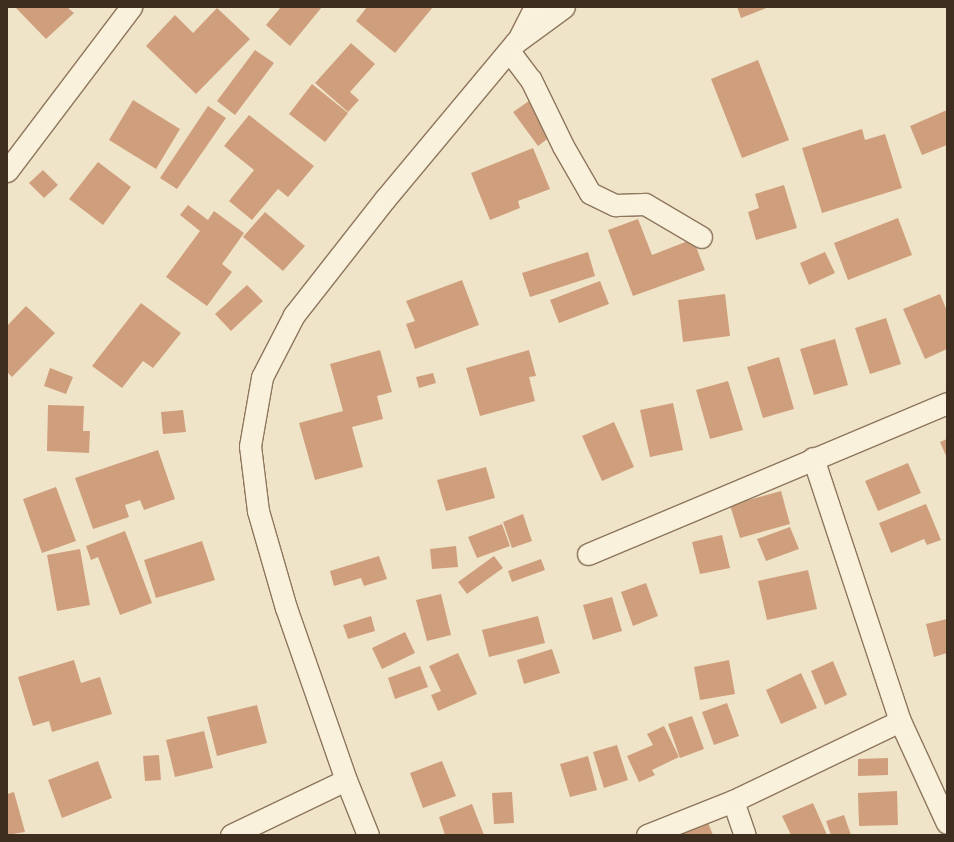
<!DOCTYPE html>
<html>
<head>
<meta charset="utf-8">
<style>
  body { margin:0 }
  #map { position:relative; width:954px; height:842px; overflow:hidden; background:#f0e4c8; font-family:"Source Serif 4",serif }
  div>[style] { position:absolute }
  .building>* { inset:0; background:#cf9f7d }
  .roads { filter:drop-shadow(1px 0 #8d765c) drop-shadow(-1px 0 #8d765c) drop-shadow(0 1px #8d765c) drop-shadow(0 -1px #8d765c) }
  .minor>* { height:21px; margin:-10.5px; padding:0 10.5px; transform-origin:10.5px; border-radius:10.5px; background:#faf1dc }
  span { translate:-50% -50%; white-space:nowrap; text-align:center; line-height:1.15; -webkit-text-stroke:3px #f7eed8; paint-order:stroke }
  .frame { position:absolute; inset:0; border:8px solid #3d2e20; pointer-events:none }
</style>
</head>
<body>
<div id="map">
  <div class="building">
    <div style="clip-path:polygon(15px 7px,67px 7px,74px 13px,46px 39px)"></div>
    <div style="clip-path:polygon(281px 7px,322px 7px,290px 46px,266px 25px)"></div>
    <div style="clip-path:polygon(367px 7px,433px 7px,395px 53px,356px 21px)"></div>
    <div style="clip-path:polygon(737px 7px,769px 7px,741px 18px)"></div>
    <div style="clip-path:polygon(217px 8px,250px 39px,196px 94px,146px 46px,175px 15px,193px 33px)"></div>
    <div style="clip-path:polygon(351px 43px,375px 64px,350px 92px,359px 100px,348px 112px,315px 83px)"></div>
    <div style="clip-path:polygon(255px 50px,274px 63px,235px 115px,217px 101px)"></div>
    <div style="clip-path:polygon(758px 60px,789px 140px,742px 158px,711px 79px)"></div>
    <div style="clip-path:polygon(312px 84px,348px 113px,325px 142px,289px 114px)"></div>
    <div style="clip-path:polygon(133px 100px,180px 129px,156px 169px,109px 140px)"></div>
    <div style="clip-path:polygon(529px 101px,554px 134px,538px 146px,513px 112px)"></div>
    <div style="clip-path:polygon(208px 106px,226px 118px,177px 189px,160px 178px)"></div>
    <div style="clip-path:polygon(947px 110px,947px 145px,922px 155px,910px 126px)"></div>
    <div style="clip-path:polygon(249px 115px,314px 166px,288px 197px,278px 189px,252px 220px,229px 201px,254px 170px,224px 146px)"></div>
    <div style="clip-path:polygon(862px 129px,865px 140px,885px 134px,902px 188px,822px 213px,802px 148px)"></div>
    <div style="clip-path:polygon(533px 148px,550px 189px,518px 201px,520px 208px,490px 220px,471px 173px)"></div>
    <div style="clip-path:polygon(98px 162px,131px 187px,103px 225px,69px 199px)"></div>
    <div style="clip-path:polygon(43px 170px,58px 185px,44px 198px,29px 183px)"></div>
    <div style="clip-path:polygon(784px 185px,797px 228px,756px 240px,748px 212px,759px 208px,755px 194px)"></div>
    <div style="clip-path:polygon(188px 205px,208px 220px,214px 211px,244px 233px,222px 264px,232px 272px,207px 306px,166px 277px,200px 231px,180px 215px)"></div>
    <div style="clip-path:polygon(265px 212px,305px 246px,283px 271px,243px 237px)"></div>
    <div style="clip-path:polygon(898px 218px,912px 255px,848px 280px,834px 243px)"></div>
    <div style="clip-path:polygon(638px 219px,652px 255px,693px 239px,705px 270px,633px 296px,608px 230px)"></div>
    <div style="clip-path:polygon(588px 252px,595px 276px,530px 297px,522px 273px)"></div>
    <div style="clip-path:polygon(825px 252px,835px 273px,809px 285px,800px 263px)"></div>
    <div style="clip-path:polygon(462px 280px,479px 325px,415px 349px,406px 324px,415px 321px,406px 301px)"></div>
    <div style="clip-path:polygon(600px 281px,609px 304px,559px 323px,550px 300px)"></div>
    <div style="clip-path:polygon(247px 285px,263px 301px,231px 331px,215px 314px)"></div>
    <div style="clip-path:polygon(725px 294px,730px 336px,683px 342px,678px 300px)"></div>
    <div style="clip-path:polygon(940px 294px,947px 311px,947px 349px,925px 359px,903px 309px)"></div>
    <div style="clip-path:polygon(141px 303px,181px 333px,153px 368px,143px 361px,122px 388px,92px 366px)"></div>
    <div style="clip-path:polygon(26px 306px,55px 333px,12px 377px,7px 372px,7px 326px)"></div>
    <div style="clip-path:polygon(886px 318px,901px 364px,870px 374px,855px 328px)"></div>
    <div style="clip-path:polygon(835px 339px,848px 385px,814px 395px,800px 349px)"></div>
    <div style="clip-path:polygon(380px 350px,392px 392px,377px 396px,383px 419px,352px 427px,363px 467px,315px 480px,299px 423px,343px 411px,330px 364px)"></div>
    <div style="clip-path:polygon(529px 350px,536px 376px,529px 377px,535px 401px,480px 416px,466px 368px)"></div>
    <div style="clip-path:polygon(779px 357px,794px 409px,763px 418px,747px 367px)"></div>
    <div style="clip-path:polygon(50px 368px,73px 377px,66px 394px,44px 386px)"></div>
    <div style="clip-path:polygon(433px 373px,436px 383px,419px 388px,416px 377px)"></div>
    <div style="clip-path:polygon(728px 381px,743px 430px,710px 439px,696px 390px)"></div>
    <div style="clip-path:polygon(673px 403px,683px 450px,650px 457px,640px 410px)"></div>
    <div style="clip-path:polygon(48px 405px,84px 406px,83px 431px,90px 431px,89px 453px,47px 451px)"></div>
    <div style="clip-path:polygon(183px 410px,186px 432px,163px 434px,161px 412px)"></div>
    <div style="clip-path:polygon(614px 422px,634px 467px,602px 481px,582px 436px)"></div>
    <div style="clip-path:polygon(947px 439px,947px 458px,940px 442px)"></div>
    <div style="clip-path:polygon(158px 450px,175px 499px,144px 510px,140px 500px,125px 505px,129px 517px,93px 529px,75px 478px)"></div>
    <div style="clip-path:polygon(908px 463px,921px 493px,878px 511px,865px 481px)"></div>
    <div style="clip-path:polygon(486px 467px,495px 498px,446px 511px,437px 480px)"></div>
    <div style="clip-path:polygon(56px 487px,76px 541px,42px 553px,23px 499px)"></div>
    <div style="clip-path:polygon(781px 491px,790px 524px,740px 538px,730px 505px)"></div>
    <div style="clip-path:polygon(926px 504px,941px 540px,927px 545px,924px 539px,891px 553px,879px 523px)"></div>
    <div style="clip-path:polygon(523px 514px,532px 541px,512px 548px,503px 522px)"></div>
    <div style="clip-path:polygon(502px 524px,510px 546px,477px 558px,468px 537px)"></div>
    <div style="clip-path:polygon(790px 527px,799px 549px,766px 561px,757px 539px)"></div>
    <div style="clip-path:polygon(125px 531px,152px 603px,120px 615px,98px 557px,91px 560px,86px 546px)"></div>
    <div style="clip-path:polygon(722px 535px,730px 568px,700px 574px,692px 542px)"></div>
    <div style="clip-path:polygon(202px 541px,215px 580px,156px 598px,144px 560px)"></div>
    <div style="clip-path:polygon(456px 546px,458px 567px,432px 569px,430px 549px)"></div>
    <div style="clip-path:polygon(80px 549px,90px 605px,57px 611px,47px 555px)"></div>
    <div style="clip-path:polygon(379px 556px,387px 579px,364px 586px,361px 578px,334px 586px,330px 571px)"></div>
    <div style="clip-path:polygon(494px 556px,503px 568px,467px 594px,458px 582px)"></div>
    <div style="clip-path:polygon(541px 559px,545px 570px,512px 582px,508px 571px)"></div>
    <div style="clip-path:polygon(808px 570px,817px 609px,767px 620px,758px 581px)"></div>
    <div style="clip-path:polygon(646px 583px,658px 616px,633px 626px,621px 592px)"></div>
    <div style="clip-path:polygon(441px 594px,451px 635px,427px 641px,416px 600px)"></div>
    <div style="clip-path:polygon(612px 597px,622px 631px,593px 640px,583px 605px)"></div>
    <div style="clip-path:polygon(371px 616px,375px 631px,348px 639px,343px 625px)"></div>
    <div style="clip-path:polygon(538px 616px,545px 643px,489px 657px,482px 630px)"></div>
    <div style="clip-path:polygon(947px 619px,947px 653px,934px 657px,926px 624px)"></div>
    <div style="clip-path:polygon(405px 632px,415px 653px,382px 669px,372px 648px)"></div>
    <div style="clip-path:polygon(552px 649px,560px 673px,524px 684px,517px 660px)"></div>
    <div style="clip-path:polygon(458px 653px,477px 694px,438px 711px,431px 695px,441px 691px,429px 666px)"></div>
    <div style="clip-path:polygon(74px 660px,81px 683px,100px 677px,112px 714px,52px 732px,49px 721px,33px 726px,18px 677px)"></div>
    <div style="clip-path:polygon(729px 660px,735px 694px,700px 700px,694px 667px)"></div>
    <div style="clip-path:polygon(833px 661px,847px 695px,825px 705px,811px 671px)"></div>
    <div style="clip-path:polygon(420px 666px,428px 687px,395px 699px,388px 678px)"></div>
    <div style="clip-path:polygon(801px 673px,817px 708px,781px 724px,766px 690px)"></div>
    <div style="clip-path:polygon(727px 703px,739px 736px,714px 745px,702px 712px)"></div>
    <div style="clip-path:polygon(257px 705px,267px 743px,217px 756px,207px 717px)"></div>
    <div style="clip-path:polygon(692px 716px,704px 749px,680px 758px,668px 724px)"></div>
    <div style="clip-path:polygon(664px 726px,679px 757px,652px 770px,655px 775px,639px 782px,627px 756px,653px 745px,647px 734px)"></div>
    <div style="clip-path:polygon(204px 731px,213px 768px,175px 777px,166px 740px)"></div>
    <div style="clip-path:polygon(617px 745px,628px 780px,604px 788px,593px 752px)"></div>
    <div style="clip-path:polygon(159px 755px,161px 780px,145px 781px,143px 756px)"></div>
    <div style="clip-path:polygon(588px 756px,597px 790px,570px 797px,560px 764px)"></div>
    <div style="clip-path:polygon(888px 758px,888px 775px,858px 776px,858px 759px)"></div>
    <div style="clip-path:polygon(98px 761px,112px 798px,62px 818px,48px 780px)"></div>
    <div style="clip-path:polygon(442px 761px,456px 796px,423px 808px,410px 773px)"></div>
    <div style="clip-path:polygon(897px 791px,898px 825px,859px 826px,858px 793px)"></div>
    <div style="clip-path:polygon(14px 792px,25px 832px,7px 835px,7px 794px)"></div>
    <div style="clip-path:polygon(512px 792px,514px 823px,494px 824px,492px 793px)"></div>
    <div style="clip-path:polygon(813px 803px,827px 835px,791px 835px,782px 816px)"></div>
    <div style="clip-path:polygon(472px 804px,484px 835px,445px 835px,439px 817px)"></div>
    <div style="clip-path:polygon(844px 815px,851px 835px,831px 835px,826px 821px)"></div>
    <div style="clip-path:polygon(707px 820px,713px 835px,684px 835px,682px 829px)"></div>
  </div>
  <div class="roads">
    <div class="minor">
      <div style="left:519px;top:38px;width:35px;rotate:-63deg"></div>
      <div style="left:509px;top:51px;width:36px;rotate:53deg"></div>
      <div style="left:531px;top:80px;width:73px;rotate:64.1deg"></div>
      <div style="left:563px;top:146px;width:54px;rotate:60.1deg"></div>
      <div style="left:590px;top:193px;width:28px;rotate:26deg"></div>
      <div style="left:615px;top:205px;width:30px;rotate:-2deg"></div>
      <div style="left:645px;top:204px;width:65px;rotate:30.5deg"></div>
      <div style="left:7px;top:171px;width:206px;rotate:-52.9deg"></div>
      <div style="left:813px;top:458px;width:277px;rotate:71.7deg"></div>
      <div style="left:900px;top:721px;width:112px;rotate:65.3deg"></div>
      <div style="left:588px;top:554px;width:389px;rotate:-22.8deg"></div>
      <div style="left:733px;top:801px;width:36px;rotate:71deg"></div>
      <div style="left:231px;top:835px;width:127px;rotate:-25.6deg"></div>
      <div style="left:368px;top:835px;width:59px;rotate:-111.8deg"></div>
      <div style="left:346px;top:780px;width:182px;rotate:-109.2deg"></div>
      <div style="left:286px;top:608px;width:101px;rotate:-106.1deg"></div>
      <div style="left:258px;top:511px;width:65px;rotate:-97deg"></div>
      <div style="left:250px;top:446px;width:70px;rotate:-80.1deg"></div>
      <div style="left:262px;top:377px;width:70px;rotate:-62.7deg"></div>
      <div style="left:294px;top:315px;width:147px;rotate:-51.9deg"></div>
      <div style="left:385px;top:199px;width:204px;rotate:-50.2deg"></div>
      <div style="left:516px;top:42px;width:59px;rotate:-36.1deg"></div>
      <div style="left:647px;top:835px;width:92px;rotate:-21.6deg"></div>
      <div style="left:733px;top:801px;width:185px;rotate:-25.6deg"></div>
    </div>
  </div>
  <div class="frame"></div>
</div>
</body>
</html>
